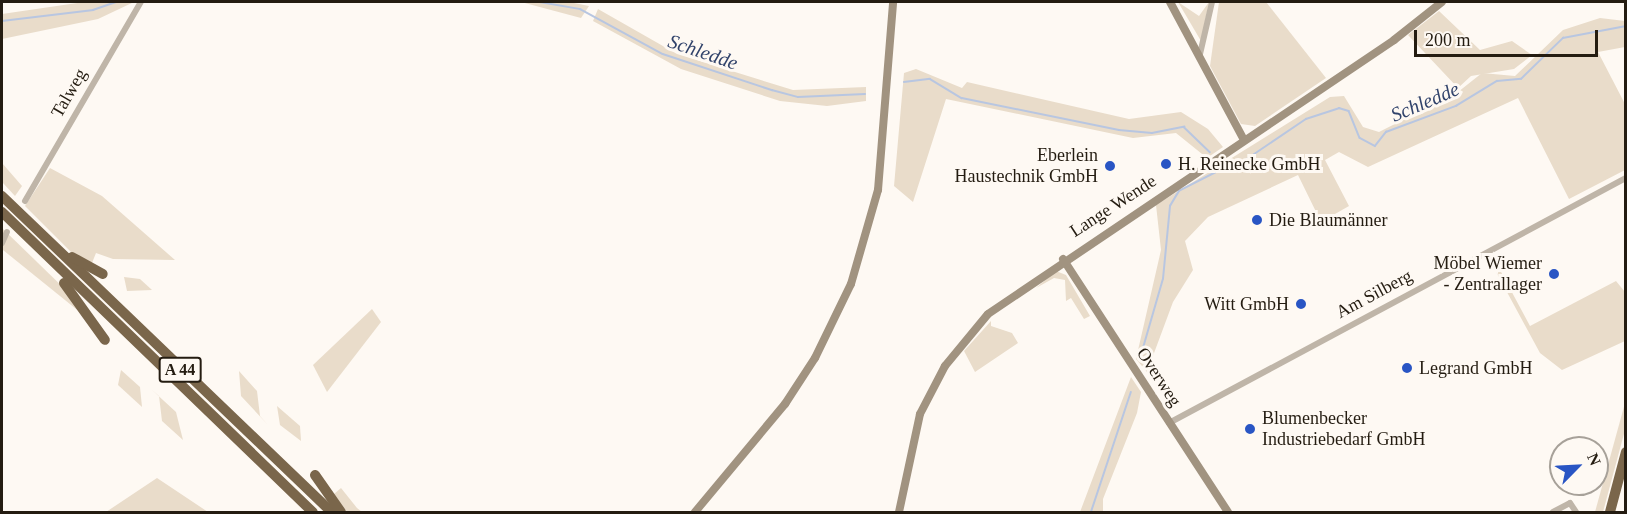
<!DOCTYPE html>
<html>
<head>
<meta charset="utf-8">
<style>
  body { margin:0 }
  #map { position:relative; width:1627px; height:514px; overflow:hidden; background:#fef9f3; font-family:"Times New Roman",serif }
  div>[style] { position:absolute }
  .green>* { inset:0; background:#e9dcca }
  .stream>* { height:1.5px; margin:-0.75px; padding:0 0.75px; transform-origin:0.75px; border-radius:0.75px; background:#b8c6e1 }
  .street>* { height:6px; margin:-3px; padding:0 3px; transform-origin:3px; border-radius:3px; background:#bfb5a8 }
  .secondary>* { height:8px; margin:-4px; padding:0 4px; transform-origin:4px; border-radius:4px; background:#a19380 }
  .highway>* { height:10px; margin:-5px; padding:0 5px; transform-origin:5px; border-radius:5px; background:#7a664b }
  .dots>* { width:16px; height:16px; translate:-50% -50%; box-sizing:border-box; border:3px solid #fef9f3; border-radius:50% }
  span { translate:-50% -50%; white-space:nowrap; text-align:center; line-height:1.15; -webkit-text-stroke:6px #fef9f3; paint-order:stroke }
  .shield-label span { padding:2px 4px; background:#fef9f3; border:2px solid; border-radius:4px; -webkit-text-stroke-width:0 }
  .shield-label { font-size:16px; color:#241c11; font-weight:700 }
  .street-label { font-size:18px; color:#241c11 }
  .poi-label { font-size:18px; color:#241c11 }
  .right { translate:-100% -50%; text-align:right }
  .left { translate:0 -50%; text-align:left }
  .water-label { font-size:20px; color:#31436b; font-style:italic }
  .frame { position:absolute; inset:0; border:3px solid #241c11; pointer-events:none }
  .north { position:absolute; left:1549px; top:436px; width:60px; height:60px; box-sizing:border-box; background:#fef9f3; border:2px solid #a7a199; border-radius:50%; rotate:66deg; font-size:16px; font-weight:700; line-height:24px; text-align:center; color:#241c11 }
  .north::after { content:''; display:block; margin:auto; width:21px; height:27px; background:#2955c4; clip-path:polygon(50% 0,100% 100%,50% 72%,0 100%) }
  .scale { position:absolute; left:1414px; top:30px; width:184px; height:27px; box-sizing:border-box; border:3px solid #241c11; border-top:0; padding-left:8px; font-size:18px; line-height:21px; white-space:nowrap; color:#241c11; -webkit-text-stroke:4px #fef9f3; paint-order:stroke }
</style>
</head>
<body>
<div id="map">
  <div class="green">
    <div style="clip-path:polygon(84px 2px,134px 2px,98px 19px,2px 39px,2px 14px)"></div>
    <div style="clip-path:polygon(521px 2px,569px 2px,589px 6px,581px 18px)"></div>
    <div style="clip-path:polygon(1178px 2px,1199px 16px,1209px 2px,1201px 41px)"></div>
    <div style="clip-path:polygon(1219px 2px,1266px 2px,1326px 78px,1255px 126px,1241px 124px,1210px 66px)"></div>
    <div style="clip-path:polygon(598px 9px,677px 54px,793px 90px,866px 87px,866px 101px,827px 106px,780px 101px,681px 69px,593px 21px)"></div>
    <div style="clip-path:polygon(1439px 11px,1480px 50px,1512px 41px,1532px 55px,1514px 69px,1471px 76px,1458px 88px,1408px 35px)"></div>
    <div style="clip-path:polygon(1600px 18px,1625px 21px,1625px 47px,1598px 52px,1625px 104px,1625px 170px,1569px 199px,1518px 98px,1368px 167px,1339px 152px,1325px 160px,1349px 206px,1321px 222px,1298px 175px,1208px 217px,1185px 241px,1193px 270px,1173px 302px,1147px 372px,1136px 359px,1161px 250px,1156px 205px,1330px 97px,1344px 96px,1363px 127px,1379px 132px,1458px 92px,1482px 73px,1515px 76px,1563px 30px)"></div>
    <div style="clip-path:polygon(916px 69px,962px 88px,967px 82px,1129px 119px,1181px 112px,1208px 129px,1223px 147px,1207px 158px,1176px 133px,1133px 138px,946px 99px,913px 202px,894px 186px,904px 73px)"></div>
    <div style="clip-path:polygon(2px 163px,22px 186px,15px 196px,2px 182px)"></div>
    <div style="clip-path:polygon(50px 168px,102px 196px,175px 260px,113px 259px,96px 253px,92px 263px,76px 257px,25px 206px)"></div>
    <div style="clip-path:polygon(2px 228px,71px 295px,86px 317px,3px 250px)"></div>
    <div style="clip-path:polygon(1492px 255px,1530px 326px,1616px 281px,1625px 292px,1625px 341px,1562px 370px,1540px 353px,1488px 257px)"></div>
    <div style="clip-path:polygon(1056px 271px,1066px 275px,1090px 316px,1084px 319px,1071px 298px,1066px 301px,1065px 280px,1054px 278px,1036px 288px)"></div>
    <div style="clip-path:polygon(124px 277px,140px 279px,152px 290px,127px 291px)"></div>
    <div style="clip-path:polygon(372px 309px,381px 322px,327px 392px,313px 365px)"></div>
    <div style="clip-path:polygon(991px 321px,991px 326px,1012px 333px,1018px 343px,975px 372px,964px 351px)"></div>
    <div style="clip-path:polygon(121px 370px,140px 387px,142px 407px,118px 385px)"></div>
    <div style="clip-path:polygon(239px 371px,257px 391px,260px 416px,268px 425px,241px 396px)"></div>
    <div style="clip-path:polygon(1131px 377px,1141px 392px,1137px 413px,1103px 499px,1103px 512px,1080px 512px)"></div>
    <div style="clip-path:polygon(151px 389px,176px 412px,183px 440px,162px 421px,159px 396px)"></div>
    <div style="clip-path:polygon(1625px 403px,1625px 430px,1603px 512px,1595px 512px)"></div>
    <div style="clip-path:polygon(277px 406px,300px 426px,301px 441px,280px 425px)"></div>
    <div style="clip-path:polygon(157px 478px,208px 512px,106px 512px)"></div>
    <div style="clip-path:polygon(341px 488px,357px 508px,362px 512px,347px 512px,334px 494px)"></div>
  </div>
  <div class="stream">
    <div style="left:540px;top:2px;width:41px;rotate:9.9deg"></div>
    <div style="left:580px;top:9px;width:94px;rotate:28.5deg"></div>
    <div style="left:663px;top:54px;width:115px;rotate:18.3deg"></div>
    <div style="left:772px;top:90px;width:27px;rotate:15deg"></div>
    <div style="left:798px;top:97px;width:67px;rotate:-2.6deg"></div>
    <div style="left:2px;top:21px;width:92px;rotate:-6.9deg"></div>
    <div style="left:93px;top:10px;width:24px;rotate:-19deg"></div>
    <div style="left:904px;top:82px;width:26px;rotate:-7deg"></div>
    <div style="left:930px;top:79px;width:37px;rotate:31deg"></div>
    <div style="left:962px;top:98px;width:160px;rotate:11.5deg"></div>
    <div style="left:1119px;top:130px;width:33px;rotate:5deg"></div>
    <div style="left:1152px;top:133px;width:33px;rotate:-11deg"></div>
    <div style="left:1184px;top:127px;width:36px;rotate:44deg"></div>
    <div style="left:1220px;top:166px;width:18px;rotate:-3deg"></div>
    <div style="left:1238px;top:165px;width:82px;rotate:-34.1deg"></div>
    <div style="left:1306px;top:119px;width:35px;rotate:-18deg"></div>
    <div style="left:1339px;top:108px;width:10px;rotate:17deg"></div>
    <div style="left:1349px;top:111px;width:29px;rotate:68deg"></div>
    <div style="left:1360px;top:138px;width:17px;rotate:28deg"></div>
    <div style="left:1375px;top:146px;width:18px;rotate:-52deg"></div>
    <div style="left:1386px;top:132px;width:75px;rotate:-20.4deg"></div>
    <div style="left:1456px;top:106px;width:48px;rotate:-31.4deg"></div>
    <div style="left:1497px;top:81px;width:24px;rotate:-5deg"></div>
    <div style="left:1521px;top:79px;width:59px;rotate:-44.3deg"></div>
    <div style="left:1563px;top:38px;width:64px;rotate:-10.8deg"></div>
    <div style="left:1141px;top:355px;width:79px;rotate:-73.9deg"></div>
    <div style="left:1163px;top:279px;width:73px;rotate:-84.5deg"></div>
    <div style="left:1170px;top:206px;width:17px;rotate:-59deg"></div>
    <div style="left:1179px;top:191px;width:51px;rotate:-27.1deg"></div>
    <div style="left:1091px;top:512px;width:126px;rotate:-71.6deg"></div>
  </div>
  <div class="street">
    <div style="left:1200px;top:54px;width:53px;rotate:-77deg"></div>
    <div style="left:25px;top:201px;width:230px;rotate:-59.8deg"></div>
    <div style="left:2px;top:243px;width:12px;rotate:-66deg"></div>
    <div style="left:1169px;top:423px;width:519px;rotate:-28.2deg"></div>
    <div style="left:1553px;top:512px;width:19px;rotate:-28deg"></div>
    <div style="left:1570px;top:503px;width:11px;rotate:56deg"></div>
  </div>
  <div class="secondary">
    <div style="left:1170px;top:2px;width:157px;rotate:61.8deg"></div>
    <div style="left:1063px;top:259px;width:302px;rotate:56.9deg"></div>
    <div style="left:695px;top:512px;width:141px;rotate:-50.2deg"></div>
    <div style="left:785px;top:404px;width:55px;rotate:-56.9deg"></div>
    <div style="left:815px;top:358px;width:82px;rotate:-64.1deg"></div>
    <div style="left:851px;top:284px;width:98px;rotate:-74deg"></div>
    <div style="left:878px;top:190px;width:189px;rotate:-85.4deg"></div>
    <div style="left:899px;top:512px;width:100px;rotate:-77.9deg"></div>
    <div style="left:920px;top:414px;width:54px;rotate:-62.5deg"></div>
    <div style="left:945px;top:366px;width:67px;rotate:-50.4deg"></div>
    <div style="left:988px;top:314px;width:490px;rotate:-34deg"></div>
    <div style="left:1394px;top:40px;width:61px;rotate:-38.4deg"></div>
  </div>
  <div class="highway">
    <div style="left:2px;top:196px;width:456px;rotate:43.8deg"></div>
    <div style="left:2px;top:212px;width:432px;rotate:44deg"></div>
    <div style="left:72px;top:257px;width:35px;rotate:29deg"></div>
    <div style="left:64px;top:283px;width:70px;rotate:54.3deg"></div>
    <div style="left:315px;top:475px;width:45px;rotate:54.9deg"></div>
    <div style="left:1610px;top:512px;width:62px;rotate:-75.1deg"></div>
  </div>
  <div class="dots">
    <div style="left:1166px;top:164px;background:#2955c4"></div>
    <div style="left:1110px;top:166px;background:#2955c4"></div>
    <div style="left:1257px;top:220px;background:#2955c4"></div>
    <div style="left:1554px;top:274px;background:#2955c4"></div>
    <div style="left:1301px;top:304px;background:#2955c4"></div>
    <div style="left:1407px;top:368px;background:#2955c4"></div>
    <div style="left:1250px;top:429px;background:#2955c4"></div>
  </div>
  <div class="shield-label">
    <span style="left:180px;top:370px">A 44</span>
  </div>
  <div class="street-label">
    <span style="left:69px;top:93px;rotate:-60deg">Talweg</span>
    <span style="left:1113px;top:206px;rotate:-33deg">Lange Wende</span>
    <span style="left:1374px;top:294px;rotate:-28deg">Am Silberg</span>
    <span style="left:1159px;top:377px;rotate:57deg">Overweg</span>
  </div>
  <div class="poi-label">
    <span class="right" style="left:1098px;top:166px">Eberlein<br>Haustechnik GmbH</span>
    <span class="left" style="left:1178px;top:164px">H. Reinecke GmbH</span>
    <span class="left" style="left:1269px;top:220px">Die Blaumänner</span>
    <span class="right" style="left:1542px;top:274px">Möbel Wiemer<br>- Zentrallager</span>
    <span class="right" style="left:1289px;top:304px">Witt GmbH</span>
    <span class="left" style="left:1419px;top:368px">Legrand GmbH</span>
    <span class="left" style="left:1262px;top:429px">Blumenbecker<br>Industriebedarf GmbH</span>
  </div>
  <div class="water-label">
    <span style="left:703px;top:52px;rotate:19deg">Schledde</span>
    <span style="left:1425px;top:102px;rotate:-23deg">Schledde</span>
  </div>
  <div class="frame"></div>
  <div class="north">N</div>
  <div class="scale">200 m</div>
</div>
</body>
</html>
